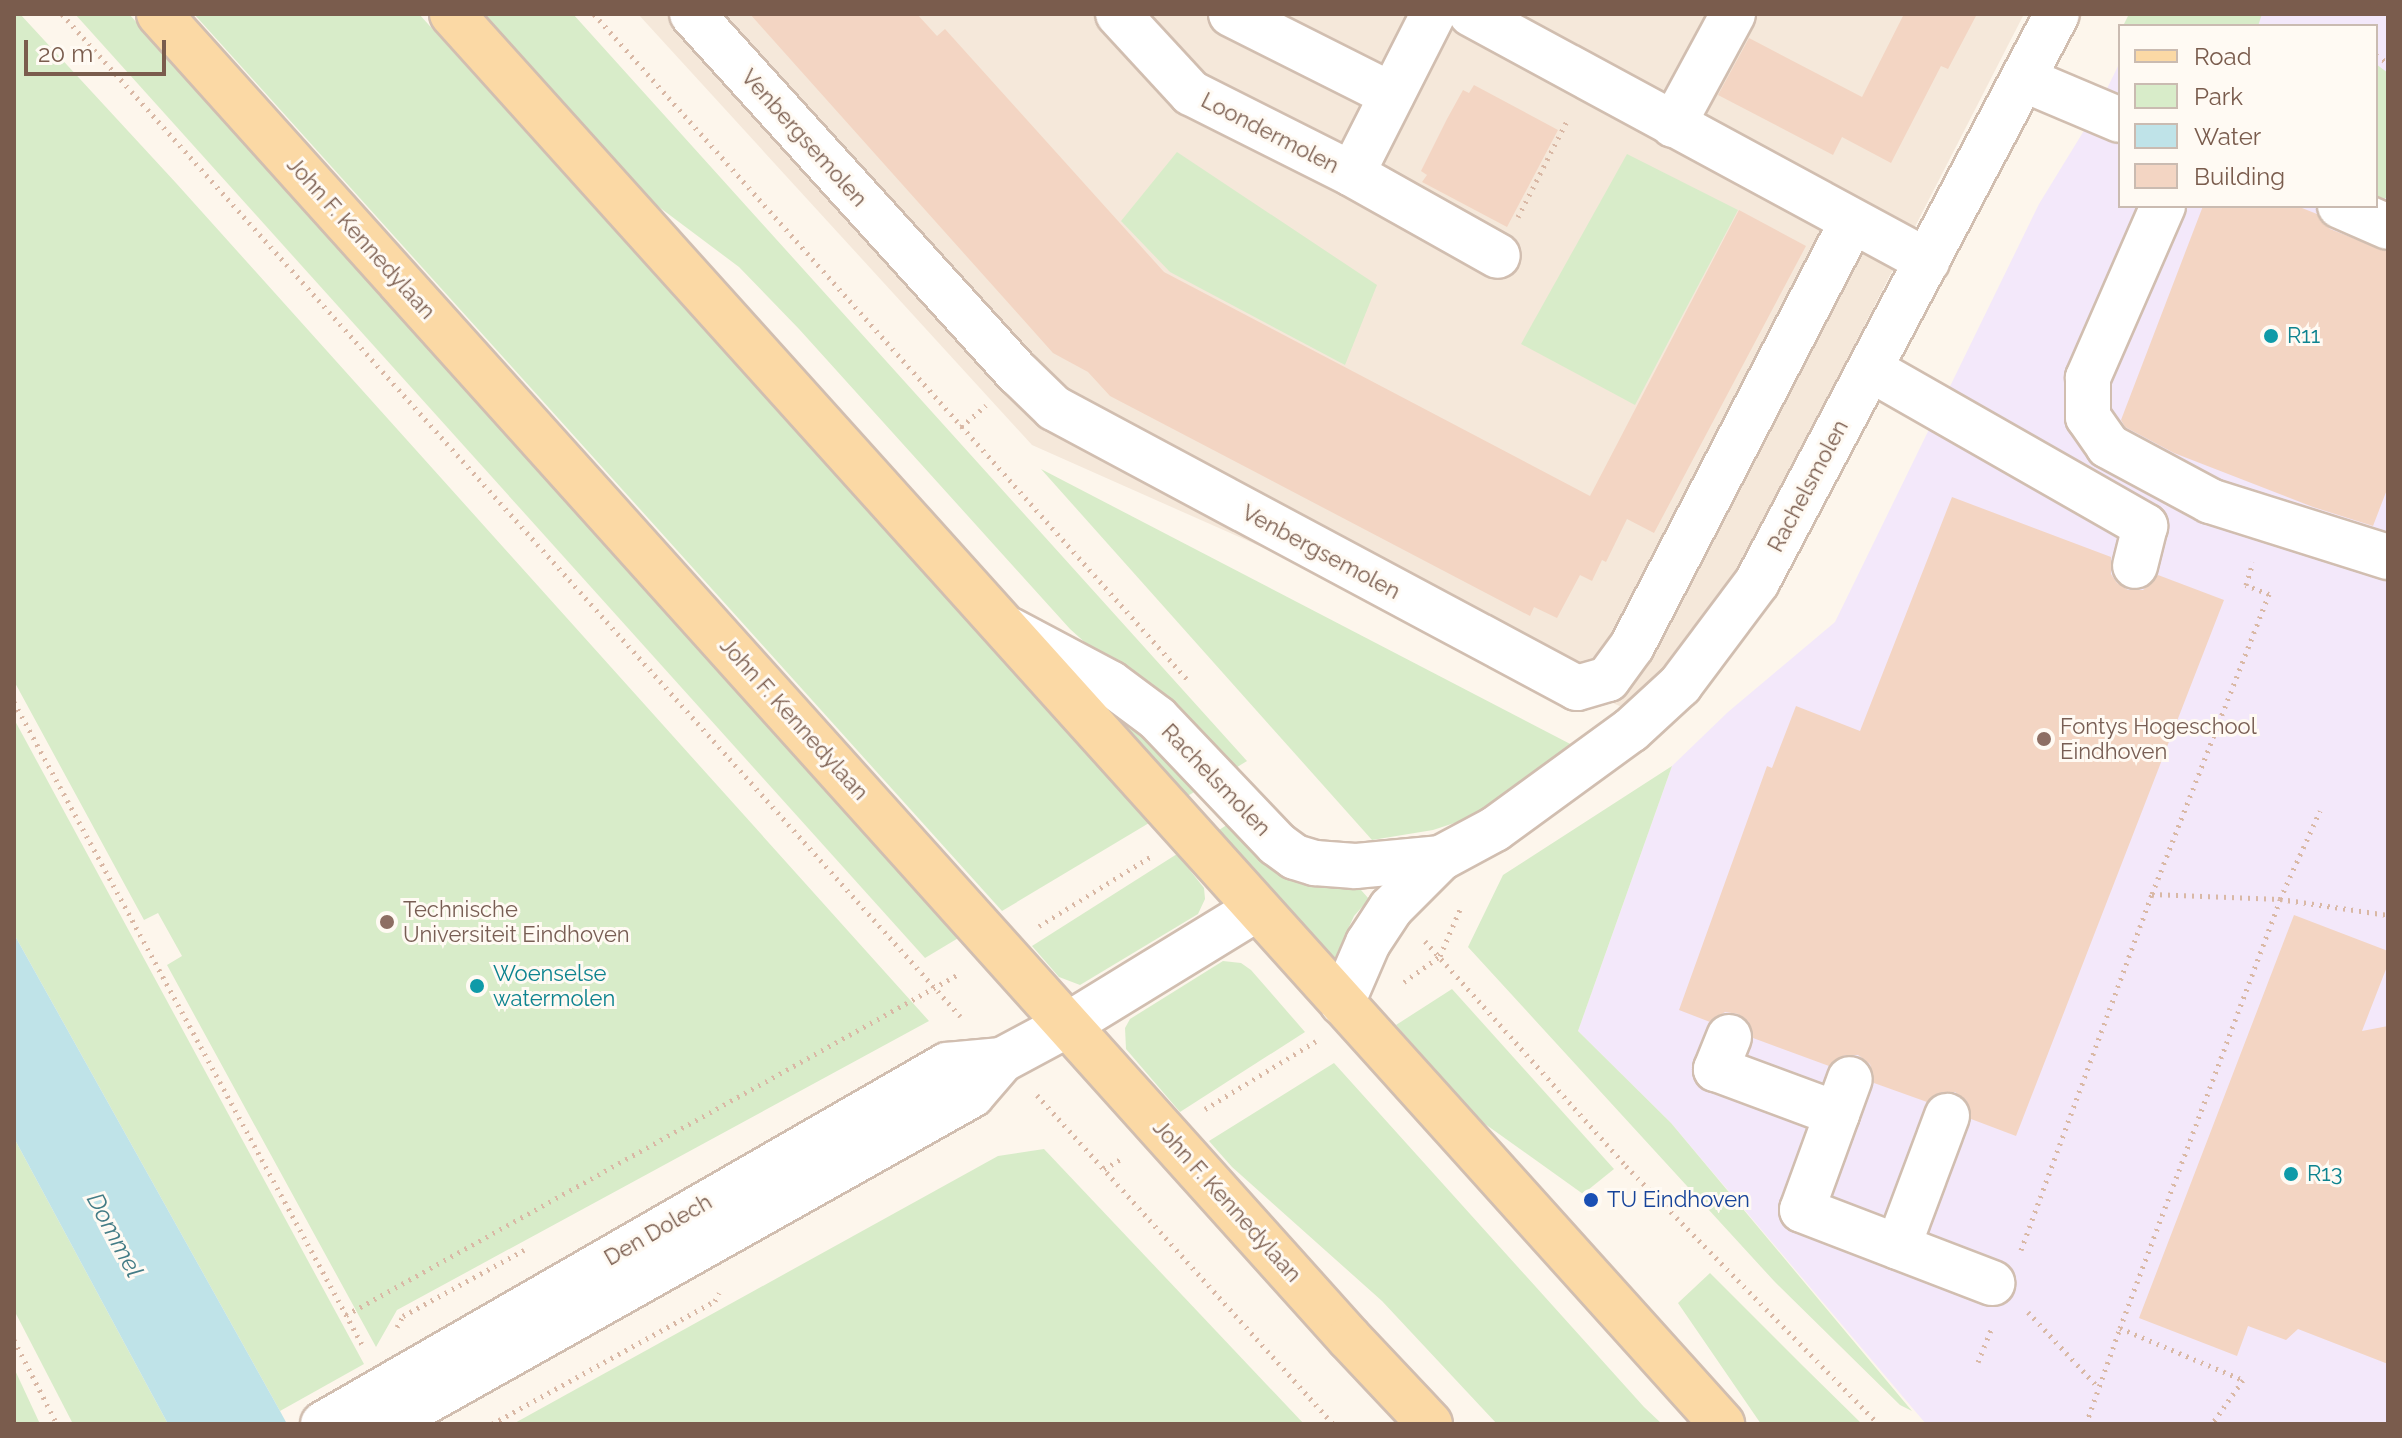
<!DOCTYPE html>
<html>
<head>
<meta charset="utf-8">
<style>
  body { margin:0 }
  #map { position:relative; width:2402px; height:1438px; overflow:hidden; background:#fdf6ec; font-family:Raleway,sans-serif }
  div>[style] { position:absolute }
  .residential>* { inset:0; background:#f5e8da }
  .education>* { inset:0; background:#f3e8fa }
  .green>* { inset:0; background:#d8ecc9 }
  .water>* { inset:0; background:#bfe3e8 }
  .building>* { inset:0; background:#f3d5c3 }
  .path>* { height:5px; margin-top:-2.5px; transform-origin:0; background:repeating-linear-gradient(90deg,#d9b8a5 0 2px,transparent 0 8px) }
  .roads { filter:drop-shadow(2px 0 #d1beb0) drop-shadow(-2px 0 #d1beb0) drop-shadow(0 2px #d1beb0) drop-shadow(0 -2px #d1beb0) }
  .minor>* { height:44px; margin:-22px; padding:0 22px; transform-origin:22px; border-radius:22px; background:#fff }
  .major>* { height:44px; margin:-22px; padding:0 22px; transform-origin:22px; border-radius:22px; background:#fbd9a5 }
  .dots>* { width:22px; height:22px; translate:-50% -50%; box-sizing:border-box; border:4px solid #fffaf3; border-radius:50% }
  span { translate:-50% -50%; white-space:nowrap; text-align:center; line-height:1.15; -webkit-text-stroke:6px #fffaf3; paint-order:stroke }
  .street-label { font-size:22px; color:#7a5c4d }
  .culture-label { font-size:22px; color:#0d838f }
  .left { translate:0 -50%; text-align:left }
  .education-label { font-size:22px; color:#785e54 }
  .transit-label { font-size:22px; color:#164399 }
  .water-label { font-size:24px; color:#437c86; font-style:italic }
  .frame { position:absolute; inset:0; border:16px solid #7a5c4d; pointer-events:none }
  .legend { position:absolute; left:2118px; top:24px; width:260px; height:184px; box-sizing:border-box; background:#fffaf3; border:2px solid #cabbb1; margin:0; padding:10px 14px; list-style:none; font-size:24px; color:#7a5c4d }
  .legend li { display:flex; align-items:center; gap:16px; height:40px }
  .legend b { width:40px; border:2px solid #cabbb1 }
  .scale { position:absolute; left:24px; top:40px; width:142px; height:36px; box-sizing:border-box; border:4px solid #7a5c4d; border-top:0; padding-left:10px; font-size:24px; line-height:28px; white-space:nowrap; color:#7a5c4d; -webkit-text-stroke:6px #fffaf3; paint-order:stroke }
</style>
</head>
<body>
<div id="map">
  <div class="residential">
    <div style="clip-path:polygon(638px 14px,2024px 14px,1660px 724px,1032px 445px)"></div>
  </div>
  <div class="education">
    <div style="clip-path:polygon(2144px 14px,2388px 14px,2388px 1424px,1926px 1424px,1671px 1123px,1578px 1031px,1672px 766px,1728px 712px,1835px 622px,2039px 204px,2096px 111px,2120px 62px,2120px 206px,2376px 206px,2376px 26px,2138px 26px)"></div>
  </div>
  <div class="green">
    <div style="clip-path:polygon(14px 14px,20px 14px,176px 183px,929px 1021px,397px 1310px,376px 1347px,167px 965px,182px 956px,158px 913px,144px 920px,14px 681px)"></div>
    <div style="clip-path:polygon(75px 14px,129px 14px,960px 937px,925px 958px)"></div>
    <div style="clip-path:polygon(194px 14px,419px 14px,1149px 823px,1002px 911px)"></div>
    <div style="clip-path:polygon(481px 14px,573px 14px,1247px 761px,1229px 772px,1070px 629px,799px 329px,739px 267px,643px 195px)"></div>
    <div style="clip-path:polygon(2129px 14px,2262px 14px,2258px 26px,2123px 26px)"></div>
    <div style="clip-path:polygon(2376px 64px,2388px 73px,2388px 196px,2383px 200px,2376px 197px)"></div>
    <div style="clip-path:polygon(1177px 152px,1377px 285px,1345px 365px,1170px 272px,1121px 221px)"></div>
    <div style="clip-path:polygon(1627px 154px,1738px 210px,1635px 405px,1521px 344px)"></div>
    <div style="clip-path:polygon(1041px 469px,1578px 748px,1491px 811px,1433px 830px,1372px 840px)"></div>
    <div style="clip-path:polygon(1093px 693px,1204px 786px,1186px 797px)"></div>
    <div style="clip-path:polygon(14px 719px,364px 1364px,280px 1411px,14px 934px)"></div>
    <div style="clip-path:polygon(1672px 766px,1578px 1031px,1671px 1123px,1912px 1411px,1900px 1405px,1774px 1281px,1468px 947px,1503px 875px)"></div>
    <div style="clip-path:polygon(1236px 819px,1353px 881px,1369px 899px,1354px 916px,1334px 960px,1219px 830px)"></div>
    <div style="clip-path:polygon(1177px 854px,1204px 888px,1205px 899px,1198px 914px,1080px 985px,1059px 977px,1032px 946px)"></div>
    <div style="clip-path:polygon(1223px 961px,1241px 963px,1251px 970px,1305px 1032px,1180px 1112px,1126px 1049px,1125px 1028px,1130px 1019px)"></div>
    <div style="clip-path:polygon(1452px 989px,1614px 1169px,1583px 1194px,1478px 1119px,1396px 1025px)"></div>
    <div style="clip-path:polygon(1334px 1063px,1644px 1407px,1662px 1424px,1497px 1424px,1382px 1301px,1232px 1167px,1209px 1141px)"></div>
    <div style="clip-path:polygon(14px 1138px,168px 1424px,73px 1424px,14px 1310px)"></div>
    <div style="clip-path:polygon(1044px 1149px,1304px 1424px,513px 1424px,998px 1156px)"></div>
    <div style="clip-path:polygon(1710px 1273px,1803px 1366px,1862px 1424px,1761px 1424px,1678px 1303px)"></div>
    <div style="clip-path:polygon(14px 1368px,40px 1424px,14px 1424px)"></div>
  </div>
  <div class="water">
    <div style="clip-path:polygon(14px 934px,280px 1411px,287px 1424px,168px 1424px,14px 1138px)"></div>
  </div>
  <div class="building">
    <div style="clip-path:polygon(750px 14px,917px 14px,937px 36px,945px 29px,1164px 272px,1590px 496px,1739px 210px,1806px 246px,1654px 533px,1627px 519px,1606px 562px,1602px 560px,1592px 581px,1580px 575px,1557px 618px,1534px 607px,1530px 616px,1110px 396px,1088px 372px,1053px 353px)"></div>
    <div style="clip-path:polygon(1904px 14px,1977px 14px,1948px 69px,1941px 66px,1891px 163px,1842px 137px,1833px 155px,1718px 95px,1749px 38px,1862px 97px)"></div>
    <div style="clip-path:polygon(1474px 85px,1558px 130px,1507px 227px,1422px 182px,1427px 175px,1421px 171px,1447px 119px,1463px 90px,1469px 93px)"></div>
    <div style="clip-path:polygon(2203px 206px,2297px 206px,2317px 214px,2330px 229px,2388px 252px,2388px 487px,2373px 526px,2313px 507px,2174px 453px,2125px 427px,2121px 420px)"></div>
    <div style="clip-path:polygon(1952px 497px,2111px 557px,2111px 574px,2117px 583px,2128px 590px,2143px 590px,2158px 575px,2224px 600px,2016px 1136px,1971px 1119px,1967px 1101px,1955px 1092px,1942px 1092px,1927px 1102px,1874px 1083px,1870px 1064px,1858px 1055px,1845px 1055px,1829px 1066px,1753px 1038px,1749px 1022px,1738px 1014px,1725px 1012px,1710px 1022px,1679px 1010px,1767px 766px,1772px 768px,1796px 706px,1860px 731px)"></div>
    <div style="clip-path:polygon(2294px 915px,2388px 951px,2388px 964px,2362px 1031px,2388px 1026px,2388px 1364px,2298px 1329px,2286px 1340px,2248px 1326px,2237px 1356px,2139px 1318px)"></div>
  </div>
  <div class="path">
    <div style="left:62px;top:14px;width:1346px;rotate:48.13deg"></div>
    <div style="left:594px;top:14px;width:891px;rotate:48.28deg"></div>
    <div style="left:2376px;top:55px;width:14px;rotate:34deg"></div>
    <div style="left:1518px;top:217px;width:110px;rotate:-63deg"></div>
    <div style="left:961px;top:427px;width:33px;rotate:-41deg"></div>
    <div style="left:14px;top:702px;width:735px;rotate:61.55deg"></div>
    <div style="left:2152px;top:894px;width:128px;rotate:2.2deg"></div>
    <div style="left:2280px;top:899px;width:109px;rotate:8.4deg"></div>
    <div style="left:1039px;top:926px;width:131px;rotate:-31.9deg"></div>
    <div style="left:1425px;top:941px;width:302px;rotate:48.2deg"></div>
    <div style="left:1626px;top:1166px;width:361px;rotate:45.6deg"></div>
    <div style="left:1404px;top:982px;width:44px;rotate:-35.8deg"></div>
    <div style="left:1440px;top:956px;width:53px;rotate:-66.8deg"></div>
    <div style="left:1037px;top:1095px;width:443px;rotate:48deg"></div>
    <div style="left:1205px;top:1109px;width:130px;rotate:-31.5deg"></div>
    <div style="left:1104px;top:1169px;width:23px;rotate:-31deg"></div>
    <div style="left:2021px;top:1250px;width:379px;rotate:-69.8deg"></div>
    <div style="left:2152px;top:894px;width:322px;rotate:-68.7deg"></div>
    <div style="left:2269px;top:594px;width:25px;rotate:-159deg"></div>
    <div style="left:2246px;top:585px;width:24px;rotate:-73deg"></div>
    <div style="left:2028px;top:1312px;width:103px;rotate:47deg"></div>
    <div style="left:346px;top:1315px;width:701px;rotate:-29.09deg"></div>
    <div style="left:397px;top:1327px;width:13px;rotate:-61deg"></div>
    <div style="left:403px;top:1316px;width:138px;rotate:-28.6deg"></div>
    <div style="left:2120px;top:1328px;width:458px;rotate:-69.5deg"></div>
    <div style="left:2280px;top:899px;width:97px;rotate:-65.6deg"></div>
    <div style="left:14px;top:1340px;width:94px;rotate:62.9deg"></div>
    <div style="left:1978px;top:1362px;width:38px;rotate:-68deg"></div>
    <div style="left:492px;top:1424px;width:255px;rotate:-28.9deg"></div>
    <div style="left:715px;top:1301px;width:9px;rotate:-63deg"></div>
    <div style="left:2086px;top:1424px;width:102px;rotate:-70.5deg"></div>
    <div style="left:2120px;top:1328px;width:134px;rotate:22.9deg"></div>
    <div style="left:2243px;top:1380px;width:54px;rotate:125.2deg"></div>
  </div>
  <div class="roads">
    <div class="minor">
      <div style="left:692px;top:14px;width:486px;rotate:47.8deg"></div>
      <div style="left:1019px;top:374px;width:49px;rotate:44.2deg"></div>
      <div style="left:1054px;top:408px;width:593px;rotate:28.16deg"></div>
      <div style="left:1577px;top:688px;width:32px;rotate:-16deg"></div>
      <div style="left:1608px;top:679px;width:41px;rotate:-54deg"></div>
      <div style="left:1632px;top:646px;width:476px;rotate:-62.6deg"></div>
      <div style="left:1118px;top:14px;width:108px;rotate:47.3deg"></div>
      <div style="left:1191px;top:93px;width:180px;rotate:26.7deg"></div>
      <div style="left:1352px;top:174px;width:167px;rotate:29.3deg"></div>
      <div style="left:1231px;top:14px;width:180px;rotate:26.7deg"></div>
      <div style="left:1471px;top:14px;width:519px;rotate:28.44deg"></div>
      <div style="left:2023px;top:79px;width:105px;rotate:22.9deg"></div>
      <div style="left:1673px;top:125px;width:126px;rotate:-61.6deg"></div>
      <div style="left:1352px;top:174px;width:179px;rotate:-63.1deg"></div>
      <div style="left:2163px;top:206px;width:188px;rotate:113.6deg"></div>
      <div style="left:2088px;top:378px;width:39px;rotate:90deg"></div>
      <div style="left:2088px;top:417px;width:35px;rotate:55deg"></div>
      <div style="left:2108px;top:446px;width:116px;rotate:28.3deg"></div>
      <div style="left:2210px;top:501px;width:187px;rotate:17.5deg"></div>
      <div style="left:2340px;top:206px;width:52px;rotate:23.6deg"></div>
      <div style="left:1870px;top:369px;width:317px;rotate:29.7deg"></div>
      <div style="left:2145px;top:526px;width:41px;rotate:104deg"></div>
      <div style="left:1010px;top:630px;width:113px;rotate:27.9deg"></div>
      <div style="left:1110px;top:683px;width:59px;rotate:36.7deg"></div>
      <div style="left:1157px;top:718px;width:174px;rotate:46.4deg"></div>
      <div style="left:1277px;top:844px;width:22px;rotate:36deg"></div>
      <div style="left:1295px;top:857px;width:21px;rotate:17deg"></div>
      <div style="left:1315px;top:863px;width:40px;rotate:4.3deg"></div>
      <div style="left:1355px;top:866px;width:86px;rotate:-5.3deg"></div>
      <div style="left:1342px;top:1003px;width:65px;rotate:-66.6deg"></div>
      <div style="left:1368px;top:943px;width:42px;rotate:-56.7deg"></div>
      <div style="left:1391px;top:908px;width:71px;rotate:-45deg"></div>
      <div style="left:1441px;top:858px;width:61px;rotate:-28.2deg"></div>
      <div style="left:1495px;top:829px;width:168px;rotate:-36.1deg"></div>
      <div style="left:1631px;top:730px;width:67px;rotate:-42.6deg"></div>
      <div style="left:1680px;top:685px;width:129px;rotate:-53.2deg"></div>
      <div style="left:1757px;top:582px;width:642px;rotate:-62.16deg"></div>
      <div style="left:1729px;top:1037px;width:35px;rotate:112deg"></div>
      <div style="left:1716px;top:1069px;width:129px;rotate:20.4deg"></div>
      <div style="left:1837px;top:1114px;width:102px;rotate:110deg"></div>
      <div style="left:1802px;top:1210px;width:204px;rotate:21deg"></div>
      <div style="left:1837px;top:1114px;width:37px;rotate:-70deg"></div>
      <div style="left:1898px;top:1247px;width:140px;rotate:-69.5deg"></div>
      <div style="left:323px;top:1424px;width:720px;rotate:-29.91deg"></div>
      <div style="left:947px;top:1065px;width:55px;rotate:-5.2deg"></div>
      <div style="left:386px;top:1424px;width:672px;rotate:-29.31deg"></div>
      <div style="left:972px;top:1095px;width:46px;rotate:-49.4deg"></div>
      <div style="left:1002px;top:1060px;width:76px;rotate:-28.2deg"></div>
      <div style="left:1069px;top:1024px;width:220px;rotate:-31.5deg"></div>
    </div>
    <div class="major">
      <div style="left:159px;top:14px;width:1780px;rotate:48.05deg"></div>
      <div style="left:1349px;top:1338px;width:118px;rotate:46.7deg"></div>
      <div style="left:452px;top:14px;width:1898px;rotate:47.99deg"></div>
    </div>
  </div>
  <div class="dots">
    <div style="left:2271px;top:336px;background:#0f9aa8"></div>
    <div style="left:2044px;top:739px;background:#8d6e63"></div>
    <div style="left:387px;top:922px;background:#8d6e63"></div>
    <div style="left:477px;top:986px;background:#0f9aa8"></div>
    <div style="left:2291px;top:1174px;background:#0f9aa8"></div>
    <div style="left:1591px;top:1200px;background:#1a4fb4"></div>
  </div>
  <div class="street-label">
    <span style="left:1270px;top:133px;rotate:27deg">Loondermolen</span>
    <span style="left:804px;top:138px;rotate:48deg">Venbergsemolen</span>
    <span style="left:361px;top:238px;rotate:48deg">John F. Kennedylaan</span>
    <span style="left:1808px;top:486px;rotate:-62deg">Rachelsmolen</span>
    <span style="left:1321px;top:552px;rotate:28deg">Venbergsemolen</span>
    <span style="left:794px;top:719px;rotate:48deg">John F. Kennedylaan</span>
    <span style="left:1216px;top:780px;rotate:46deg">Rachelsmolen</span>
    <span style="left:1227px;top:1201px;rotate:48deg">John F. Kennedylaan</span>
    <span style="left:658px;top:1230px;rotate:-30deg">Den Dolech</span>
  </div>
  <div class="culture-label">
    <span class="left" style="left:2287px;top:336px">R11</span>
    <span class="left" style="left:493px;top:986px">Woenselse<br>watermolen</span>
    <span class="left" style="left:2307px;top:1174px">R13</span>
  </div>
  <div class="education-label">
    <span class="left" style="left:2060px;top:739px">Fontys Hogeschool<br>Eindhoven</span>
    <span class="left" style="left:403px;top:922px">Technische<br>Universiteit Eindhoven</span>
  </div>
  <div class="transit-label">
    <span class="left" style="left:1607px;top:1200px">TU Eindhoven</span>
  </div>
  <div class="water-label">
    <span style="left:115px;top:1235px;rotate:62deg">Dommel</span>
  </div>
  <div class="frame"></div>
  <ul class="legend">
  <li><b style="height:10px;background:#fbd9a5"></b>Road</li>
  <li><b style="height:22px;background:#d8ecc9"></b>Park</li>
  <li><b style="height:22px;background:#bfe3e8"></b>Water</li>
  <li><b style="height:22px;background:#f3d5c3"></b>Building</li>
  </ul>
  <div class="scale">20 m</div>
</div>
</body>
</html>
